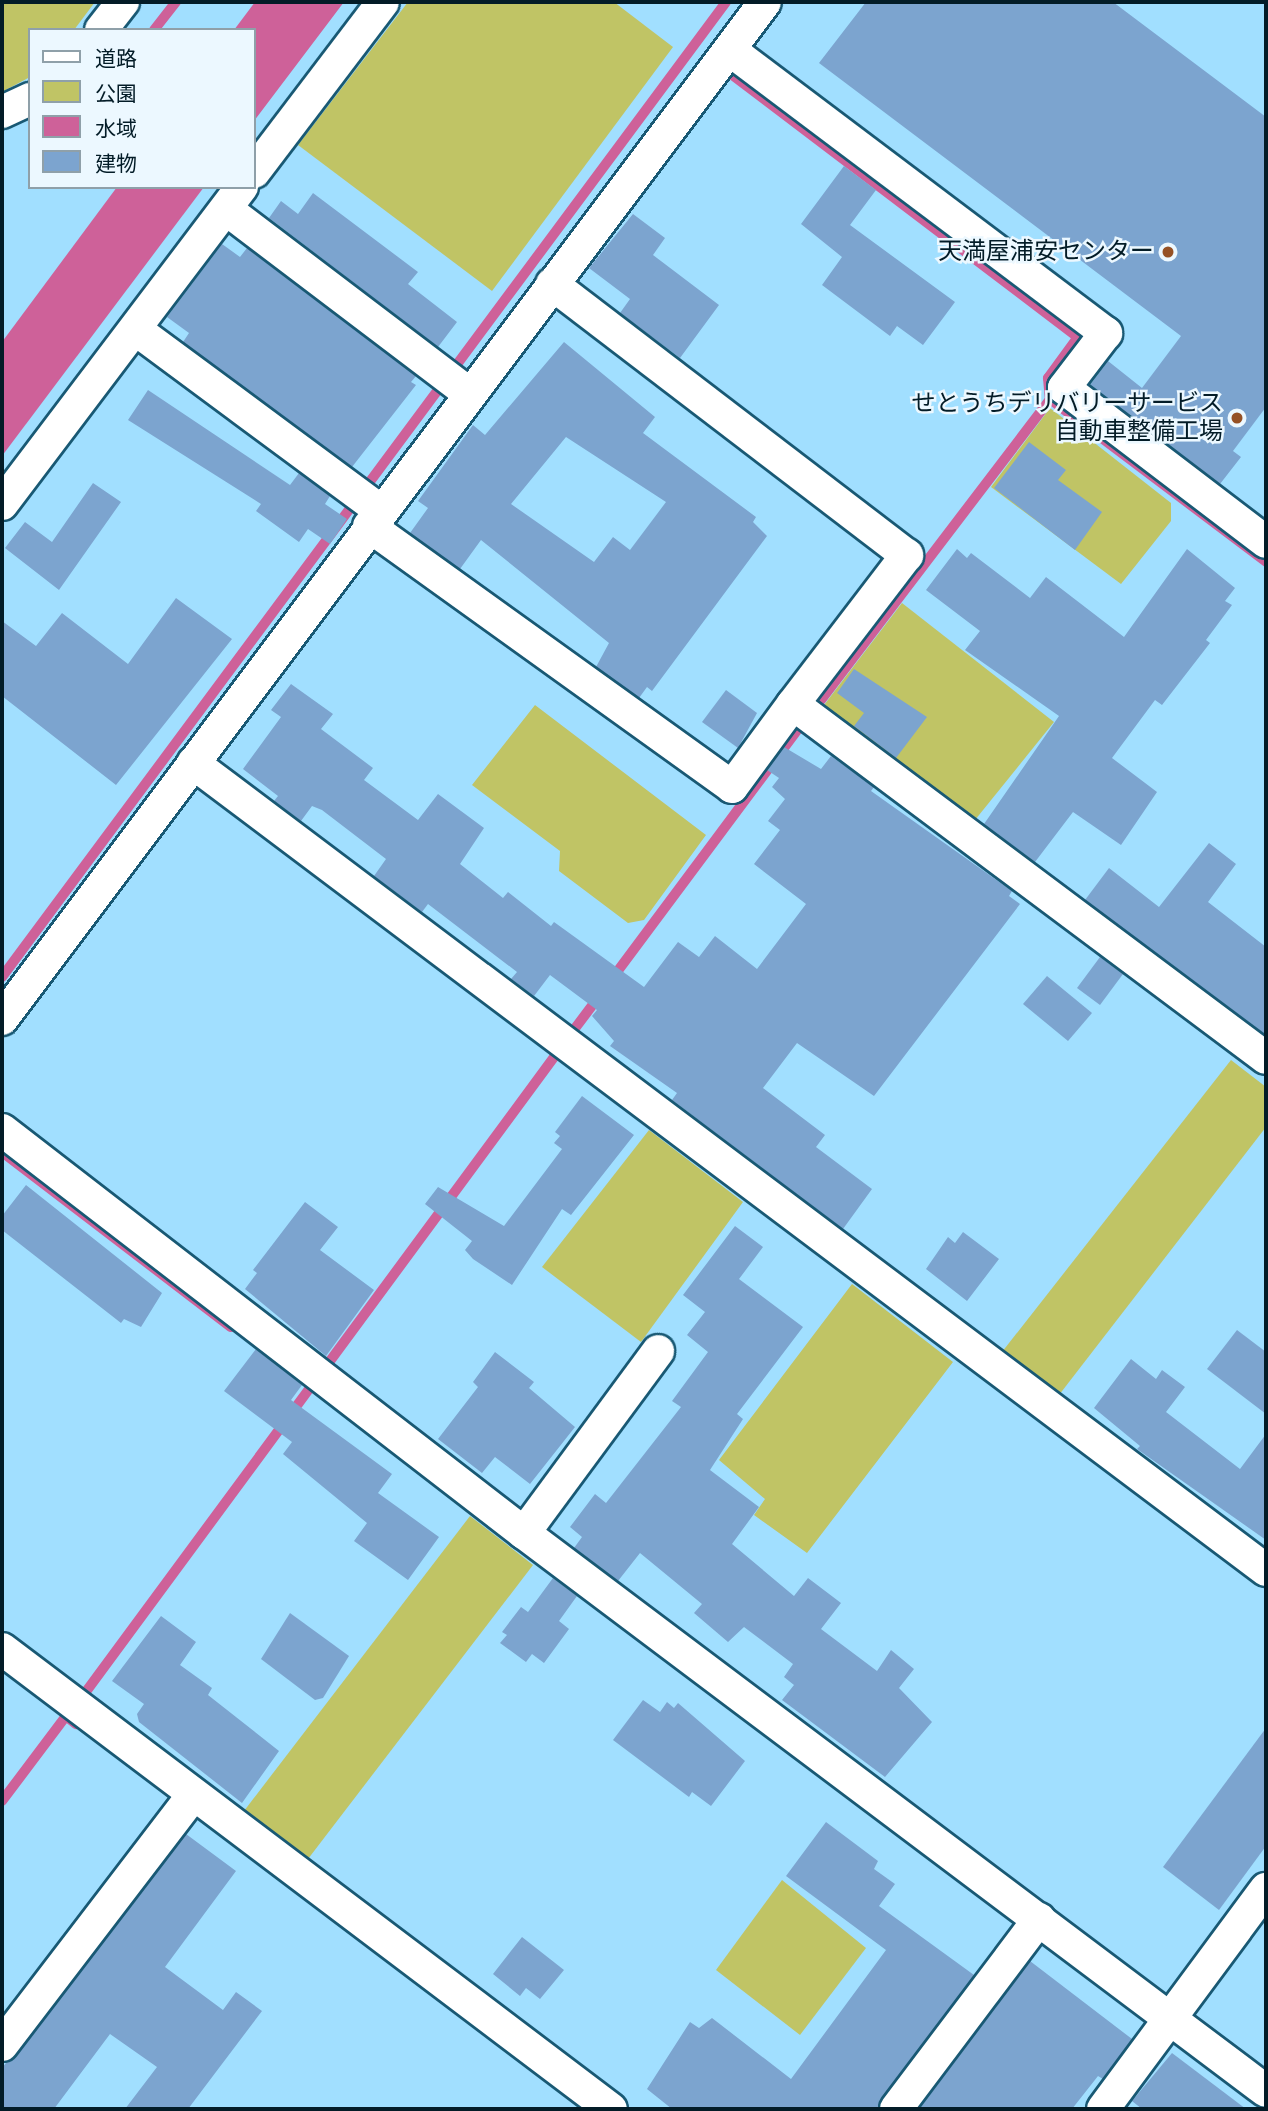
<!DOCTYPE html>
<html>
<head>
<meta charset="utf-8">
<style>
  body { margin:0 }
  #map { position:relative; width:1268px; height:2111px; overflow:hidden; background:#a1dfff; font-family:"Roboto Serif","Noto Sans JP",serif }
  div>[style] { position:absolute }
  .green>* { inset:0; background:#c0c465 }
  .water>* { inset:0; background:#ce6199 }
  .stream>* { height:10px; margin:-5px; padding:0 5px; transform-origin:5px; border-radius:5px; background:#ce6199 }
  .building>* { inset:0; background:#7ca4cf }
  .roads { filter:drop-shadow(2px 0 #195974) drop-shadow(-2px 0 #195974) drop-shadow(0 2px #195974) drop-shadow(0 -2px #195974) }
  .minor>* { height:32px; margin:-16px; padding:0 16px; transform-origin:16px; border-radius:16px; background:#fff }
  .dots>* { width:19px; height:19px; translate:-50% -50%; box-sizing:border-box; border:4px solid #ecf8ff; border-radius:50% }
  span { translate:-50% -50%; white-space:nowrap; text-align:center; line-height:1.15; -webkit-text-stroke:5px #ecf8ff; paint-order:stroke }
  .poi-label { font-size:24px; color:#031c27 }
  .right { translate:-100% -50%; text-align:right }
  .frame { position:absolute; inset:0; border:4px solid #031c27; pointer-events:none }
  .legend { position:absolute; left:28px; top:28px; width:228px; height:161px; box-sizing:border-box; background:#ecf8ff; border:2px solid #8fa0a9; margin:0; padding:9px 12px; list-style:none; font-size:21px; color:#031c27 }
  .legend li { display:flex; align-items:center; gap:14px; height:35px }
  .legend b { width:35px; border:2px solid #8fa0a9 }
</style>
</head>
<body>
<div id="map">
  <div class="green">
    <div style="clip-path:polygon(2px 2px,95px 2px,74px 30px,30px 30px,30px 77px,2px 92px)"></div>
    <div style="clip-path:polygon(408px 2px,614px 2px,673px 47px,492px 291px,298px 145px)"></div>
    <div style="clip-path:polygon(1050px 408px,1171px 503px,1171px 521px,1121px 584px,991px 487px)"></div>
    <div style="clip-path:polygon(902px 603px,1054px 722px,975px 820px,821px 709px)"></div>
    <div style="clip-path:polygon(535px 705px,706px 835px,644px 920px,628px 923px,559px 871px,560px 851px,472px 785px)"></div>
    <div style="clip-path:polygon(1231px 1060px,1266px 1087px,1266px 1127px,1059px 1395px,1002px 1352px)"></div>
    <div style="clip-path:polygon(649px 1130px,743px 1202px,641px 1342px,542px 1267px)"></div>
    <div style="clip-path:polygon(852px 1284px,953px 1362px,807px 1553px,754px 1515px,765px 1499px,719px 1460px)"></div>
    <div style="clip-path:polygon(470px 1516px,533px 1565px,308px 1859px,244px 1811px)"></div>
    <div style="clip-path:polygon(782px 1880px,866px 1948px,800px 2035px,716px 1970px)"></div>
  </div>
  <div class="water">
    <div style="clip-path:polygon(255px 2px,344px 2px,254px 121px,254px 30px,234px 30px)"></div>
    <div style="clip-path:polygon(117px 187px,204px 187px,2px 456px,2px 342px)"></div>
  </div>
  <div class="stream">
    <div style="left:154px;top:30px;width:36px;rotate:-52deg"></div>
    <div style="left:731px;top:74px;width:435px;rotate:37.2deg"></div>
    <div style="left:1078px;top:337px;width:51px;rotate:126.2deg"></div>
    <div style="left:1048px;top:378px;width:21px;rotate:85deg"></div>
    <div style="left:1050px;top:399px;width:271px;rotate:37deg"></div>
    <div style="left:821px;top:700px;width:378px;rotate:-52.7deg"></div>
    <div style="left:2px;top:977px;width:1214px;rotate:-53.4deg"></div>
    <div style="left:611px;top:980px;width:318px;rotate:-53.3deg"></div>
    <div style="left:801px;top:725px;width:9px;rotate:41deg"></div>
    <div style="left:576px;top:1027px;width:39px;rotate:-53deg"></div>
    <div style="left:2px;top:1152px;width:288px;rotate:37.4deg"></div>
    <div style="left:330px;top:1361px;width:386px;rotate:-53.6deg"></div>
    <div style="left:85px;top:1693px;width:380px;rotate:-53.6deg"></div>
    <div style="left:2px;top:1801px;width:106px;rotate:-53deg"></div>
    <div style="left:66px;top:1716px;width:13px;rotate:39deg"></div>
  </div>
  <div class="building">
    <div style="clip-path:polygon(866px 2px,1113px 2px,1266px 117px,1266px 407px,1233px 451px,1241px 457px,1220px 484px,1090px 385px,1108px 361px,1142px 388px,1181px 336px,819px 63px)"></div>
    <div style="clip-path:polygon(844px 166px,876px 190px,850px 225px,955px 302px,923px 345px,897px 326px,890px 336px,822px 285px,842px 257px,801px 224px)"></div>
    <div style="clip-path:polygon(313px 193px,418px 272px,408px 284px,457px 322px,438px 347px,269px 218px,281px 201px,298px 214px)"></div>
    <div style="clip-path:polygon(633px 214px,665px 238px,653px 255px,719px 305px,680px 358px,620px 313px,630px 299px,589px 268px)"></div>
    <div style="clip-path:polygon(222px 244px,240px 257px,247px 248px,416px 376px,411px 382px,416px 385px,352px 467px,183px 342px,189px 333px,167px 317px)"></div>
    <div style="clip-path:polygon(evenodd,564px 342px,655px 417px,643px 433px,756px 517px,753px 522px,767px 536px,652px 691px,647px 687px,639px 698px,596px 667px,609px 643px,481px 540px,460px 569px,410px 533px,428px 508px,418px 501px,473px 425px,485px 435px,564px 342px,566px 437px,666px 502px,630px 550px,613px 537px,594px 562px,511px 504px,566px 437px)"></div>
    <div style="clip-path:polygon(148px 390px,290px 485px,299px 473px,330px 496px,325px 504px,347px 519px,330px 544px,308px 529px,299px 542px,256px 511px,261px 504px,128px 420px)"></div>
    <div style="clip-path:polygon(1029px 442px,1066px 470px,1058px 480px,1102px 512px,1075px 550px,994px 488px)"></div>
    <div style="clip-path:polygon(93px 483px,121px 502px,59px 590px,5px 548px,25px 522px,52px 542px)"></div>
    <div style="clip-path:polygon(957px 549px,967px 558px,971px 553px,1030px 598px,1046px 577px,1124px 637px,1187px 549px,1235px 588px,1225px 601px,1232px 605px,1206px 640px,1210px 643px,1162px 705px,1155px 700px,1112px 758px,1157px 792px,1121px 845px,1073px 812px,1035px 862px,984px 824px,1059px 716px,965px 650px,980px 631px,926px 590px)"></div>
    <div style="clip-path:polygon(176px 598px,232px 639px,116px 785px,2px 696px,2px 621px,36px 646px,62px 613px,128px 664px)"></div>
    <div style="clip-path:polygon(854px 669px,927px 717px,896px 758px,854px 726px,864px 713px,837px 693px)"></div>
    <div style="clip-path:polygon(291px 684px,333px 714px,321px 729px,373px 768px,364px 780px,418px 820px,438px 794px,484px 828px,460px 864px,503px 898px,508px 892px,551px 926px,554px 922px,644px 987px,678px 942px,699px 957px,715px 936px,757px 969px,806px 904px,754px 864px,780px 830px,768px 821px,785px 799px,772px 787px,779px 778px,767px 770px,784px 747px,821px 769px,831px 756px,874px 787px,871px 791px,1012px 891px,1009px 896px,1020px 904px,874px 1096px,797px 1043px,763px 1088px,825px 1135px,816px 1147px,872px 1189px,843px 1229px,672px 1100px,677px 1093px,610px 1046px,614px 1041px,592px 1016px,597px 1010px,550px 975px,534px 996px,511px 979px,517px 972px,428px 904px,422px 912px,374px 876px,386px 859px,322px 810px,312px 806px,301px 821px,274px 801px,278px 796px,243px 769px,281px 717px,271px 710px)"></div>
    <div style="clip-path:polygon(726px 690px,757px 713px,738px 748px,702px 722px)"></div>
    <div style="clip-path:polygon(1209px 843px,1236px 864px,1208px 902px,1266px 947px,1266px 1035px,1085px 900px,1109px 868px,1159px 907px)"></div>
    <div style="clip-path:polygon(1100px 957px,1123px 974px,1100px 1005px,1077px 988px)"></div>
    <div style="clip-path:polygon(1047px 976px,1092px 1013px,1068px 1041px,1023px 1004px)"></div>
    <div style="clip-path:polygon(582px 1096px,634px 1135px,571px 1215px,562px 1209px,512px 1285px,473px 1259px,465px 1250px,472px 1241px,425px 1204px,438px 1187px,504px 1226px,562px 1149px,554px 1143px,560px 1136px,555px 1132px)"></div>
    <div style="clip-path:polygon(26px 1185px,162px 1293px,141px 1327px,124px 1319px,121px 1323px,2px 1230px,2px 1216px)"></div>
    <div style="clip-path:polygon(305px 1202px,338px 1227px,320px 1250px,374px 1290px,326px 1356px,245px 1289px,257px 1273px,253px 1270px)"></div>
    <div style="clip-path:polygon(735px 1226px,763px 1247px,739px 1279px,803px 1327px,737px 1414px,743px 1419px,710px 1470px,759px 1507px,732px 1544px,794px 1596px,808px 1578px,841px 1603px,821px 1629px,877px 1671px,891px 1650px,914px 1669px,899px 1688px,932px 1722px,885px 1777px,782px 1700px,794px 1685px,784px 1677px,793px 1664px,744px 1627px,728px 1642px,694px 1613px,702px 1604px,640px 1553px,618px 1581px,574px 1548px,582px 1537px,570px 1527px,595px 1494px,606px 1503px,681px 1407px,672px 1401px,708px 1352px,687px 1335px,705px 1312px,683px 1295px)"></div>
    <div style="clip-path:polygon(963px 1232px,999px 1259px,967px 1301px,926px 1269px,948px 1237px,955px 1243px)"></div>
    <div style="clip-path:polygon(1237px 1330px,1266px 1352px,1266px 1414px,1207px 1369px)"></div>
    <div style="clip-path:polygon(256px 1349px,302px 1385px,291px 1400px,392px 1474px,378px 1493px,439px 1537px,408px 1580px,354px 1541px,367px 1523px,283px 1454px,292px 1442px,224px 1391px)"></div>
    <div style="clip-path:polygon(495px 1352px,534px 1382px,529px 1388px,575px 1427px,530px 1484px,495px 1457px,482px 1473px,438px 1439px,478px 1387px,473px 1382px)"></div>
    <div style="clip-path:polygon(1131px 1359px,1156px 1379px,1162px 1370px,1185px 1387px,1166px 1412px,1240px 1469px,1266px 1434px,1266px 1540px,1137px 1449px,1140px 1446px,1094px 1408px)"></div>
    <div style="clip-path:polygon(553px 1578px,577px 1596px,559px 1621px,569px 1629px,544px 1663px,532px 1654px,526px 1662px,500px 1643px,507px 1635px,502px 1632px,521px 1607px,528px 1612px)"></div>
    <div style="clip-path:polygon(290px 1613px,349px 1656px,323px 1698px,315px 1700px,261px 1659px)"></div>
    <div style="clip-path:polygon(161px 1616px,196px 1642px,180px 1665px,212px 1688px,208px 1695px,279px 1751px,242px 1803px,139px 1722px,137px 1714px,144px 1704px,112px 1681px)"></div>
    <div style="clip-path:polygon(643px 1700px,660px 1712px,667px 1702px,674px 1708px,678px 1703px,745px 1761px,711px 1806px,692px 1792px,689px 1797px,613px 1740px)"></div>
    <div style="clip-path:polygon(1266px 1728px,1266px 1846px,1219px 1910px,1163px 1867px)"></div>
    <div style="clip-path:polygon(826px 1822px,878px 1861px,874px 1869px,895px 1884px,879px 1906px,974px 1975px,878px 2109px,672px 2109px,647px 2089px,690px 2022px,699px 2028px,712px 2018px,791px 2079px,886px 1950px,786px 1876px)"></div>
    <div style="clip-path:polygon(186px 1834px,236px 1871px,165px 1967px,223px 2010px,236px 1992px,262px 2011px,188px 2109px,125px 2109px,157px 2067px,110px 2034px,54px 2109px,2px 2109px,2px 2068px)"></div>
    <div style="clip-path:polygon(522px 1937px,564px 1970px,540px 1999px,526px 1988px,520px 1996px,493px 1974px)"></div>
    <div style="clip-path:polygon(1030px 1961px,1132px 2039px,1103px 2079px,1098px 2076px,1072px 2109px,919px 2109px)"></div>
    <div style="clip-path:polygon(1172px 2053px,1246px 2109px,1142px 2109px,1132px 2101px)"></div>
  </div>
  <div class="roads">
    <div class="minor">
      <div style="left:101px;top:30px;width:36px;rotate:-52deg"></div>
      <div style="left:730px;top:50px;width:471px;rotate:37deg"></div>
      <div style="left:1106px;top:333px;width:69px;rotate:127.4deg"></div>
      <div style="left:1064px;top:388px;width:254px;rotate:37.3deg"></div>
      <div style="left:2px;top:112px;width:31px;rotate:-25deg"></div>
      <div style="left:254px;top:172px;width:213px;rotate:-52.8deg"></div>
      <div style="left:226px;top:209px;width:306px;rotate:37.2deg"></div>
      <div style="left:552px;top:284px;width:447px;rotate:37.4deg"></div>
      <div style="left:907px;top:555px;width:188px;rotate:127.4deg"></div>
      <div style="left:135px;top:329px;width:305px;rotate:36.5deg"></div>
      <div style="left:2px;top:504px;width:398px;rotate:-52.9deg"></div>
      <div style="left:369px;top:526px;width:447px;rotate:35.7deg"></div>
      <div style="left:732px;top:787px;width:103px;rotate:-53.7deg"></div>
      <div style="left:793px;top:704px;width:591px;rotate:36.81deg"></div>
      <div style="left:193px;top:763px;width:1343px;rotate:36.95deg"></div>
      <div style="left:2px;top:1019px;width:1271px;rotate:-53.12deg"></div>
      <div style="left:2px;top:1130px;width:659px;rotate:37.67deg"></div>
      <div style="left:524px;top:1533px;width:928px;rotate:36.94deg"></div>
      <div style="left:524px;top:1533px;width:226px;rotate:-53.6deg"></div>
      <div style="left:2px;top:1649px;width:763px;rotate:37.07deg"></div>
      <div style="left:2px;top:2045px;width:315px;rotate:-52.6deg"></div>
      <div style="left:896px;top:2109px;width:238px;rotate:-53deg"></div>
      <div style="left:1103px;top:2109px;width:274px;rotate:-53.5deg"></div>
    </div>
  </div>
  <div class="dots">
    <div style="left:1168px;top:252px;background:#955125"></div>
    <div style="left:1237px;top:418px;background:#955125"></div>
  </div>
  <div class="poi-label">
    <span class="right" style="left:1154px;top:252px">天満屋浦安センター</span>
    <span class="right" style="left:1223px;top:418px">せとうちデリバリーサービス<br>自動車整備工場</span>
  </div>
  <div class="frame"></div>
  <ul class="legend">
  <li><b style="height:9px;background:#fff"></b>道路</li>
  <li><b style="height:19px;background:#c0c465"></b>公園</li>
  <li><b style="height:19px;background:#ce6199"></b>水域</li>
  <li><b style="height:19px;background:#7ca4cf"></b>建物</li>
  </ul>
</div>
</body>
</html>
